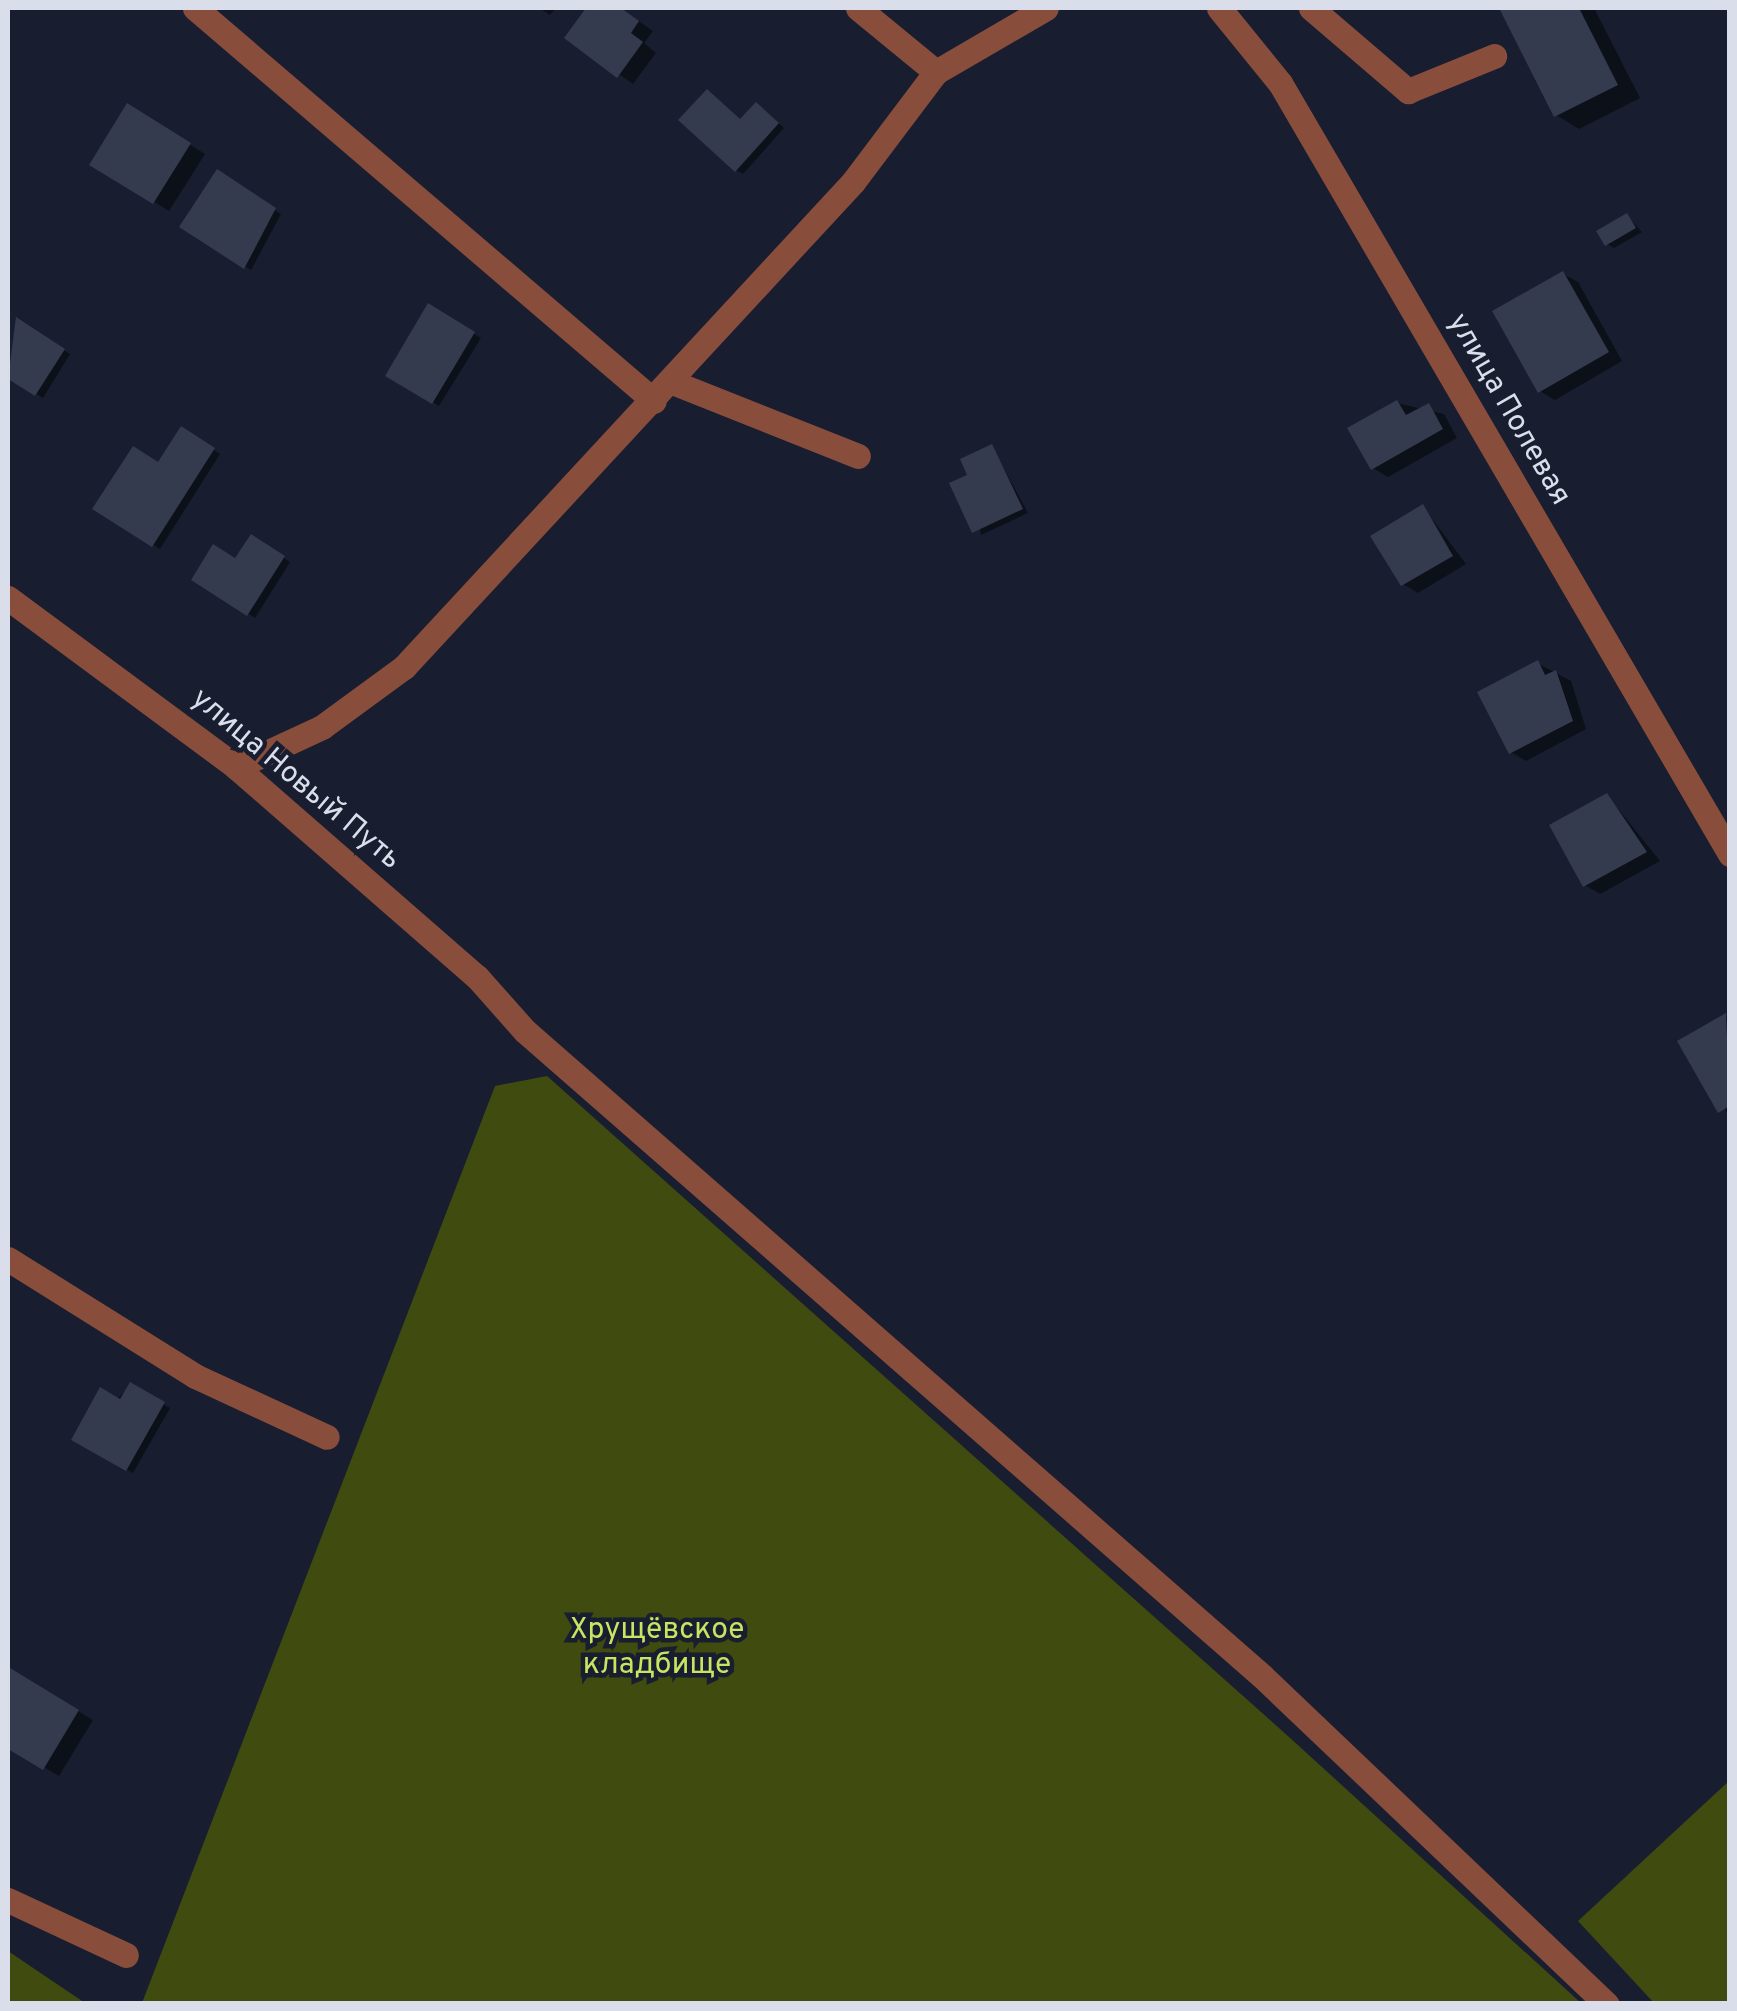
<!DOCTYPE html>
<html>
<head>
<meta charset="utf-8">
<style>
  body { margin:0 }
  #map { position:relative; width:1737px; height:2011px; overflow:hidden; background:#181e30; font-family:Overpass,sans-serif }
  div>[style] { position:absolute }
  .green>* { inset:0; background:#404b0f }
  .shadow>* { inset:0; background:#0007 }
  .building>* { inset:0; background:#353b4f }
  .minor>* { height:25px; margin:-12.5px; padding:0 12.5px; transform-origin:12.5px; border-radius:12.5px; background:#894d3c }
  span { translate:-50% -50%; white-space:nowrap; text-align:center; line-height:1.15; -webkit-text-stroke:9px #181e30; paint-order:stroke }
  .street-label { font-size:30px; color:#dadeeb }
  .park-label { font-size:30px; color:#c8e461 }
  .frame { position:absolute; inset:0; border:10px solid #dadeeb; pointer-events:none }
</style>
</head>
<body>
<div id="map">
  <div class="green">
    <div style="clip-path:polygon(547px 1076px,1289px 1737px,1581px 2003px,142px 2003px,495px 1086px)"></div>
    <div style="clip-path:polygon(1729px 1781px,1729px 2003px,1654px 2003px,1578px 1921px)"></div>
    <div style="clip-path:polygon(8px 1951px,85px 2003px,8px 2003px)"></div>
  </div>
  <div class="shadow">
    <div style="clip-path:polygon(539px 8px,556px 8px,550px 15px)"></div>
    <div style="clip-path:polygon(589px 8px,620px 8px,653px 31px,644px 43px,656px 53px,633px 84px,568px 38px)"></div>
    <div style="clip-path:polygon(1502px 8px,1594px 8px,1640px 98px,1579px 129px,1556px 115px)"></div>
    <div style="clip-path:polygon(128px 106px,205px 154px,169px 211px,93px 164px)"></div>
    <div style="clip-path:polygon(763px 109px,784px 128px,743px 174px,736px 170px)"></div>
    <div style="clip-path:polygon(218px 173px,281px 214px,251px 270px,183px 226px)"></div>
    <div style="clip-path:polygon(1627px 216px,1642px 232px,1614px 248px,1607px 244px)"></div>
    <div style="clip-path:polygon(1563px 274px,1578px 282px,1622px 361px,1555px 400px,1540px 391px)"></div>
    <div style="clip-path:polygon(429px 307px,481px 338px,439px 406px,388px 375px)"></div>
    <div style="clip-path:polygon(17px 321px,70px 354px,43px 398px,8px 376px)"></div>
    <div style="clip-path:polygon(1397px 403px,1444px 414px,1457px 438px,1388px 477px,1373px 468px)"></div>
    <div style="clip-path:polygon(181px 430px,220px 454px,160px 549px,96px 508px,158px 465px)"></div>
    <div style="clip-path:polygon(992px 447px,1028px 513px,981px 535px,970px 476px)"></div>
    <div style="clip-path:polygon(1423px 507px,1466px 564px,1418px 593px,1403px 584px)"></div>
    <div style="clip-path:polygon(252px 537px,290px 562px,255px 618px,194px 579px,236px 561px)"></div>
    <div style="clip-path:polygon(1537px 663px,1571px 681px,1586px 729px,1526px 761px,1511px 752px)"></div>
    <div style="clip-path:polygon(1607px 795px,1660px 861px,1600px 894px,1585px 885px)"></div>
    <div style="clip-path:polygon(1726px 1016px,1730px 1018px,1730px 1117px,1680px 1042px)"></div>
    <div style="clip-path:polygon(131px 1386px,170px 1408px,133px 1473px,74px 1439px)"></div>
    <div style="clip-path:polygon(11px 1671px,93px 1720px,59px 1776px,8px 1746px)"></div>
  </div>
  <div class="building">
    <div style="clip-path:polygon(586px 8px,621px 8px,639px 21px,631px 33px,643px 42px,617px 78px,564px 38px)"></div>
    <div style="clip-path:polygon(1499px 8px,1579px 8px,1618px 85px,1554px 117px)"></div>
    <div style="clip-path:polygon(707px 89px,740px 119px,756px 102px,779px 123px,735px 172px,678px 120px)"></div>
    <div style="clip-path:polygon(127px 103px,191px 143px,153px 204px,89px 165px)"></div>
    <div style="clip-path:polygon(217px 169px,276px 208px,244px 269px,179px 227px)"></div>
    <div style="clip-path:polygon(1627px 213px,1636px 228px,1605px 246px,1596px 231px)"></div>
    <div style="clip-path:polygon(1563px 271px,1609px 352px,1538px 393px,1492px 311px)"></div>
    <div style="clip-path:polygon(428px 303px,475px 332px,432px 404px,385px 376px)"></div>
    <div style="clip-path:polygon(16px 317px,65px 349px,35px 396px,8px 379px)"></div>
    <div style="clip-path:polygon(1397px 400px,1406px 415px,1429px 403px,1443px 429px,1371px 470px,1347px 428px)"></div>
    <div style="clip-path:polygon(181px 426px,215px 448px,152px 547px,92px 509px,133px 446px,158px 462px)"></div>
    <div style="clip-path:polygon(992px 444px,1023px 509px,972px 533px,949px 483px,967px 475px,960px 459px)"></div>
    <div style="clip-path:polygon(1423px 504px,1453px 556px,1401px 586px,1370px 536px)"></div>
    <div style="clip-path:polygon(251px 534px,285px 556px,247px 616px,191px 580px,213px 544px,235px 558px)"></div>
    <div style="clip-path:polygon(1538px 660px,1545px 675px,1556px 670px,1573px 721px,1509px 754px,1477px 692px)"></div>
    <div style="clip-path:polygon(1607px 793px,1647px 852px,1583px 887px,1549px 825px)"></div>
    <div style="clip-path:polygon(1726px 1013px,1730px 1106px,1718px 1113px,1677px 1041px)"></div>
    <div style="clip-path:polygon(130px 1382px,165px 1402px,126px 1471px,71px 1440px,100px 1387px,120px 1399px)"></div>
    <div style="clip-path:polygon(10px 1668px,79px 1710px,43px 1770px,8px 1749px)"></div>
  </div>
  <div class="minor">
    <div style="left:195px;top:8px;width:604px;rotate:40.57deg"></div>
    <div style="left:858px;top:8px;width:101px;rotate:39.4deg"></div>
    <div style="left:1219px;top:8px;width:97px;rotate:50.9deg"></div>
    <div style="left:1280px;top:83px;width:893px;rotate:59.73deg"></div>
    <div style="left:1311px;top:8px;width:128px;rotate:40.6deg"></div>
    <div style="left:1408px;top:91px;width:93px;rotate:-22.1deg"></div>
    <div style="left:672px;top:382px;width:200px;rotate:21.7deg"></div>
    <div style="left:8px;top:598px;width:284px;rotate:36.5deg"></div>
    <div style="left:236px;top:767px;width:320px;rotate:41.1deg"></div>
    <div style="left:477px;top:977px;width:72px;rotate:48.4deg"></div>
    <div style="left:525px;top:1031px;width:979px;rotate:41.19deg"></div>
    <div style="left:1262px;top:1676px;width:476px;rotate:43.6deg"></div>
    <div style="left:236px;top:767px;width:95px;rotate:-24.9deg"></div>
    <div style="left:322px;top:727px;width:102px;rotate:-36.2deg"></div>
    <div style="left:404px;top:667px;width:661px;rotate:-47.21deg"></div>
    <div style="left:853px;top:182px;width:138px;rotate:-53deg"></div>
    <div style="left:936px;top:72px;width:127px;rotate:-30.2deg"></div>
    <div style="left:8px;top:1259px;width:221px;rotate:32deg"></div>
    <div style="left:195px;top:1376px;width:145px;rotate:24.8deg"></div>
    <div style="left:8px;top:1900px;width:130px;rotate:25deg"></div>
  </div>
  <div class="street-label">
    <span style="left:1508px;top:410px;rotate:60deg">улица Полевая</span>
    <span style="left:295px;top:780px;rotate:40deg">улица Новый Путь</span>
  </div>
  <div class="park-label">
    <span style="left:657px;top:1648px">Хрущёвское<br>кладбище</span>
  </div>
  <div class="frame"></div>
</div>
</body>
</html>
